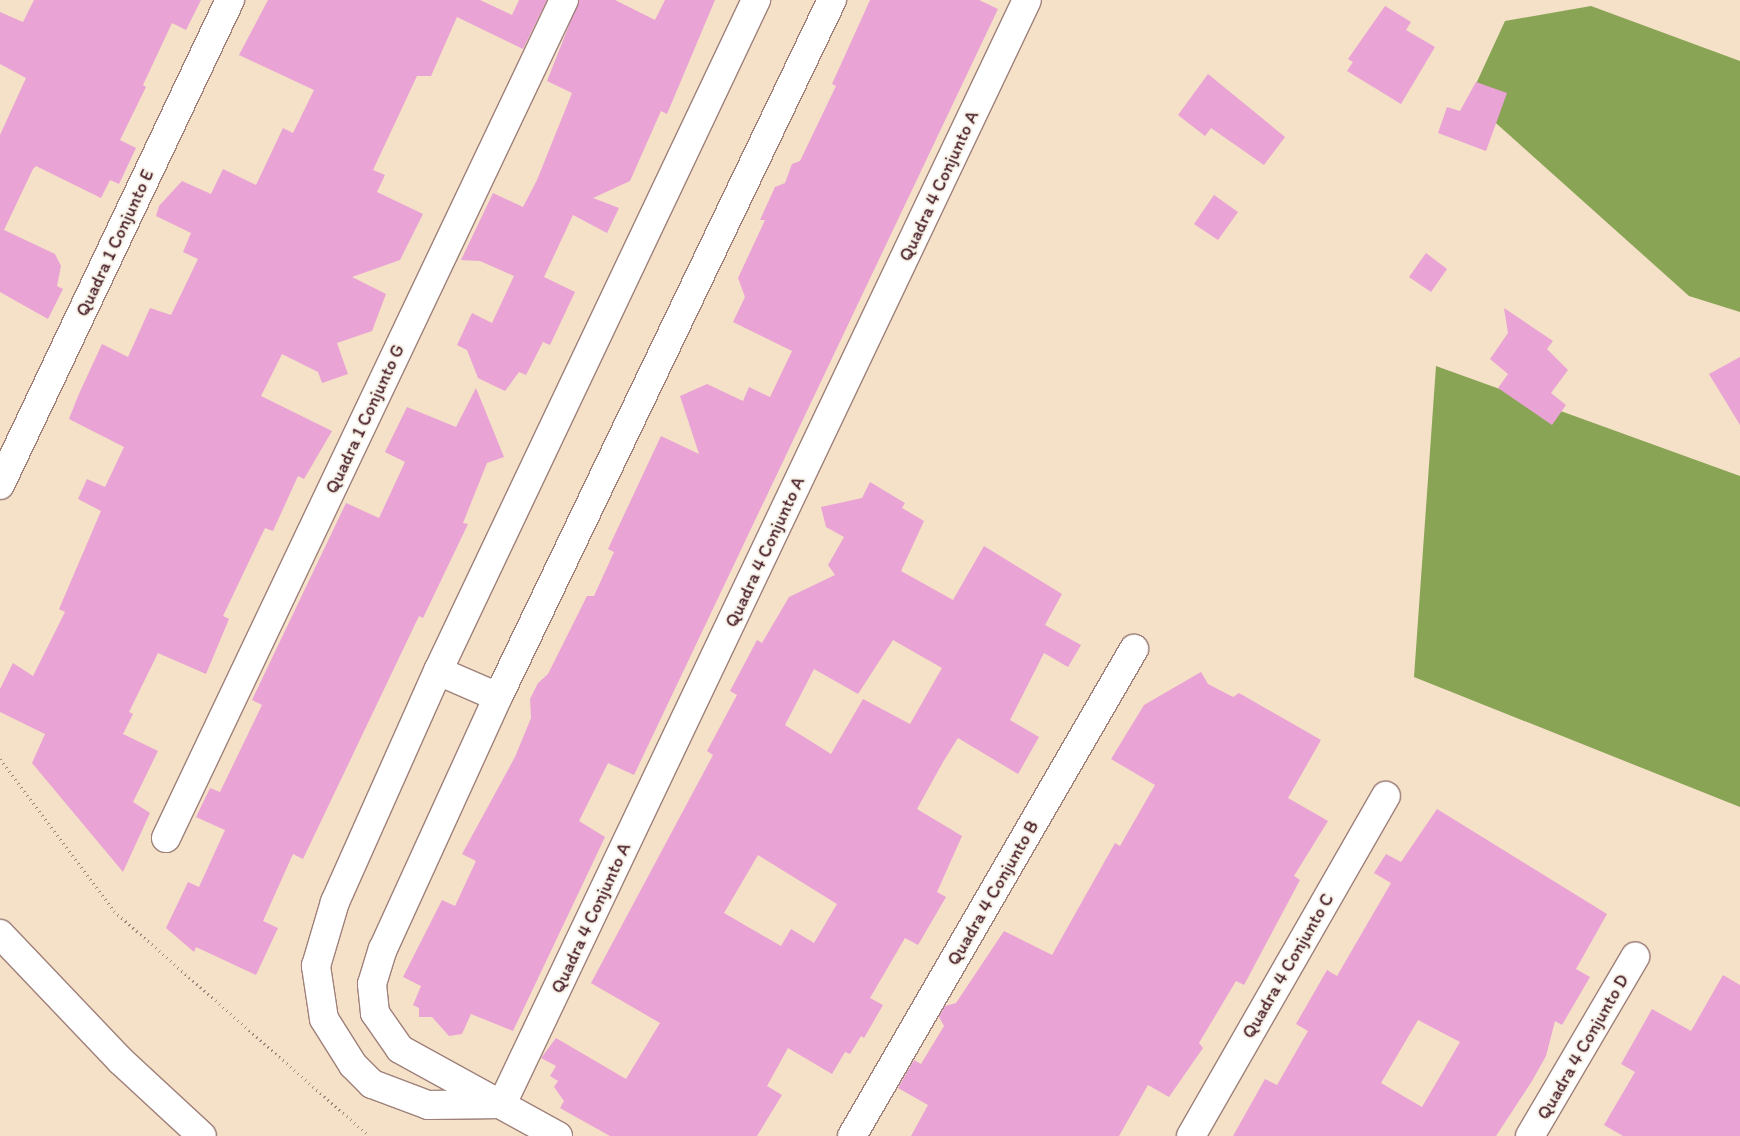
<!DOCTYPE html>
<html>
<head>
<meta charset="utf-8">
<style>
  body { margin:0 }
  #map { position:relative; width:1740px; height:1136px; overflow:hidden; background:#f4e1c8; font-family:Itim,sans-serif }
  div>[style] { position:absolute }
  .forest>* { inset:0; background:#8aa456 }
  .building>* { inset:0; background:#e9a3d4 }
  .path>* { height:3px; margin-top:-1.5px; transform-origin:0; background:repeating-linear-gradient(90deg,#9f807a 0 1px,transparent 0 5px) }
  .roads { filter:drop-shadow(1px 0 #9f807a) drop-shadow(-1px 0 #9f807a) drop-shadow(0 1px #9f807a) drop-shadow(0 -1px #9f807a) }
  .street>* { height:28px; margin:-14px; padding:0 14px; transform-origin:14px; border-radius:14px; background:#fff }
  .secondary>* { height:28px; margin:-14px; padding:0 14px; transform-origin:14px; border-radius:14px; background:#fff }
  span { translate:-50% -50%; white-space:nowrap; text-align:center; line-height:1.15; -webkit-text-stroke:4px #f7f3e8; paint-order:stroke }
  .street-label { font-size:18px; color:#4a1f2b }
</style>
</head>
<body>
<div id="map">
  <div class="forest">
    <div style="clip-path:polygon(1591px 6px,1740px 61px,1740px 312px,1689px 296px,1469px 99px,1505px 21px)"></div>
    <div style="clip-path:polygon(1436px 366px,1740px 476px,1740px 807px,1414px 677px)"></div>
  </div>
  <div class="building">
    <div style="clip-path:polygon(34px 0,201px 0,186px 30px,172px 23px,143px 85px,146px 87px,120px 140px,136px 148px,119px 184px,110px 180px,101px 198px,36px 166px,33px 169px,4px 230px,55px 254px,61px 266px,57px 286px,63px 289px,48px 319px,0 292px,0 135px,26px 78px,0 64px,0 12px,23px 22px)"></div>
    <div style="clip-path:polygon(268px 0,480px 0,512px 15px,519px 0,547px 0,523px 49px,457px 17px,431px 76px,417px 76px,373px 170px,385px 175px,377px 192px,423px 214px,400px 260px,352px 277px,386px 294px,372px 331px,337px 343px,348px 374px,322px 383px,318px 372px,282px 354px,261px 396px,332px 431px,304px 479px,298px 476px,273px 531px,265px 528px,223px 616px,229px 619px,206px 674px,158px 653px,129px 712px,133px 714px,123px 734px,158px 751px,133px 802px,150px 813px,123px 872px,32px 763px,45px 734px,0 712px,0 689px,13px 663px,33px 676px,65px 612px,59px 609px,101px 511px,78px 499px,87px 479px,105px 487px,124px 447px,69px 419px,78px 396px,102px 344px,128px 357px,150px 308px,171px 315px,198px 259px,183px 252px,191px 233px,156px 216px,159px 206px,182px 181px,211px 194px,223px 169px,256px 185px,283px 128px,293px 133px,314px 90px,239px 55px)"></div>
    <div style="clip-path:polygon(579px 0,615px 0,655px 20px,665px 0,715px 0,667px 114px,661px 111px,630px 181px,593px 198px,619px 208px,607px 233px,573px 215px,544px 277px,575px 292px,550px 345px,543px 342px,526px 375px,519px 372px,505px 391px,478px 378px,467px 350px,457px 345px,472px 313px,492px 323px,514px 276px,480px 261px,461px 260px,493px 193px,523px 207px,537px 180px,572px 93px,547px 81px)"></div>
    <div style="clip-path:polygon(870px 0,979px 0,998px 9px,634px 775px,608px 763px,579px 821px,605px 837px,513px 1031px,471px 1014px,462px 1034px,449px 1036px,432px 1017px,419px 1017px,419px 1008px,413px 1005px,421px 986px,403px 977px,442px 900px,455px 906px,476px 861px,462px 854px,515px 757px,531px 718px,530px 699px,538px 683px,548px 674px,587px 596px,594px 596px,614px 552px,608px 549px,661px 436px,699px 454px,680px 396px,707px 384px,743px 401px,749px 387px,770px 397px,792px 351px,733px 322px,745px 297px,738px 278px,765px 220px,760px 220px,775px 187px,785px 183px,792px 164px,800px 161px,836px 86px,832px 84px)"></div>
    <div style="clip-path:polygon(1385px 6px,1411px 22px,1406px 30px,1435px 47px,1401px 104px,1347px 71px,1353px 62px,1348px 59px)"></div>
    <div style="clip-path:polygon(1208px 74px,1285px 137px,1264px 165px,1211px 128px,1205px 136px,1178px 115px)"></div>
    <div style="clip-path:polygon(1476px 82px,1507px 93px,1486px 151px,1438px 133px,1447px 107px,1460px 111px)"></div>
    <div style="clip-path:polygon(1214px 195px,1238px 212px,1218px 240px,1194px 224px)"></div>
    <div style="clip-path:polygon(1426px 253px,1447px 269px,1431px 292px,1409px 277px)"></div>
    <div style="clip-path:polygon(1504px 308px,1553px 341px,1547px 349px,1568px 370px,1551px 393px,1566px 405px,1552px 425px,1498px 388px,1508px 374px,1490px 359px,1508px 333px)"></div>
    <div style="clip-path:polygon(1740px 357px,1740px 425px,1709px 374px)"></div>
    <div style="clip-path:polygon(476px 388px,504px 457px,487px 463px,463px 523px,468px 524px,423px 618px,419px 616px,303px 859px,293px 854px,263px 921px,278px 928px,256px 975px,196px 947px,194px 952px,166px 928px,188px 882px,199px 887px,225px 830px,196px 817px,210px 788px,220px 792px,262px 705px,252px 700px,346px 503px,379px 518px,405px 462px,385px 452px,407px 407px,456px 427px)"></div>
    <div style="clip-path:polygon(evenodd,870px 482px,905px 503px,902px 508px,924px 521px,901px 571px,953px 600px,984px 546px,1062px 594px,1045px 625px,1081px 645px,1068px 667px,1044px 653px,1010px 720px,1039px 737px,1018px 774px,958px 738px,943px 762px,917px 809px,962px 836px,937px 892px,946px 897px,918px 945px,905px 938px,870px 998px,883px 1005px,864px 1038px,861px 1036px,850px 1054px,845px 1052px,832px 1074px,788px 1048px,767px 1086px,782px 1095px,757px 1136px,610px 1136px,560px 1108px,564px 1101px,554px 1087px,558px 1081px,550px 1076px,556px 1066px,541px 1058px,556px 1038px,626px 1079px,660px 1023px,591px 983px,713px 755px,707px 751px,737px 695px,730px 691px,757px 640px,762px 643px,789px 597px,835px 575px,828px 565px,844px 537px,826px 527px,821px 507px,862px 498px,870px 482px,893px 640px,942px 668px,910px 724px,863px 699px,831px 754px,785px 725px,814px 669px,858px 694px,893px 640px,870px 482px,758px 855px,837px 904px,814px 943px,791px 929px,781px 946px,724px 913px,758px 855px)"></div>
    <div style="clip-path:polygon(1201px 672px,1208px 684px,1233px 697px,1239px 693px,1321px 740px,1288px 798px,1328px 821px,1294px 876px,1300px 880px,1244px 985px,1236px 981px,1199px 1043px,1203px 1048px,1169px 1097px,1148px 1085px,1119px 1136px,911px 1136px,928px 1105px,898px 1088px,914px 1060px,921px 1064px,944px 1026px,939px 1017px,945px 1006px,956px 1003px,1004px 931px,1052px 955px,1115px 843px,1120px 846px,1155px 785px,1111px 759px,1144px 705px)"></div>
    <div style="clip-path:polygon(evenodd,1437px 809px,1607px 914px,1576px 969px,1590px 977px,1562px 1025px,1555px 1021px,1546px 1056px,1532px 1081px,1496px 1136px,1233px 1136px,1265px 1079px,1277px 1085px,1308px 1031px,1296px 1024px,1327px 970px,1337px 976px,1391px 883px,1374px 873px,1386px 854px,1401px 862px,1437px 809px,1418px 1020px,1460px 1042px,1422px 1107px,1381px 1083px,1418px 1020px)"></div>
    <div style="clip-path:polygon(1723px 975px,1740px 985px,1740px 1136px,1623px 1136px,1604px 1125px,1635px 1072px,1621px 1064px,1652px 1009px,1691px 1031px)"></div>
  </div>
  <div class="path">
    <div style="left:0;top:759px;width:190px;rotate:53.1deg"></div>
    <div style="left:114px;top:911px;width:340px;rotate:41.4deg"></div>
  </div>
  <div class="roads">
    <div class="street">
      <div style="left:0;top:485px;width:537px;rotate:-64.63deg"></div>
      <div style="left:438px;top:671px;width:65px;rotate:23.4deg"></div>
      <div style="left:166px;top:838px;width:928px;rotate:-64.6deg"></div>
      <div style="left:502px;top:1104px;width:74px;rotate:179.2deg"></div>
      <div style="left:428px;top:1105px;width:60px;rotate:-159.4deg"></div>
      <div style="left:372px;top:1084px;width:27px;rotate:-135deg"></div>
      <div style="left:353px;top:1065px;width:54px;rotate:-122.2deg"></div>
      <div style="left:324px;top:1019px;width:54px;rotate:-98.6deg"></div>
      <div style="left:316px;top:966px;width:67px;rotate:-73.5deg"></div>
      <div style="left:335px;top:902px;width:253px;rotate:-66deg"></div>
      <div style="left:438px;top:671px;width:743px;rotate:-64.64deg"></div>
      <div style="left:502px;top:1104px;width:1222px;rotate:-64.57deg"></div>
      <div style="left:558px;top:1136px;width:180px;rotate:-151.2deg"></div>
      <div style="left:400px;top:1049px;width:44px;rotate:-124.8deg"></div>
      <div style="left:375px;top:1013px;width:29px;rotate:-96deg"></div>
      <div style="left:372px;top:984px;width:37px;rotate:-73deg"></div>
      <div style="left:383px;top:949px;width:277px;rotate:-65.5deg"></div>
      <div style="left:498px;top:697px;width:773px;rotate:-64.4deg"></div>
      <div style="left:852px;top:1136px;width:563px;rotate:-59.93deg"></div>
      <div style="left:1191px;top:1136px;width:392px;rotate:-60.2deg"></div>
      <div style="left:1530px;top:1136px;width:208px;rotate:-59.6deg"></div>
    </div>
    <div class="secondary">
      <div style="left:0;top:934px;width:175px;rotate:46.4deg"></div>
      <div style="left:121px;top:1061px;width:110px;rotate:42.8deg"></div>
    </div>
  </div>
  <div class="street-label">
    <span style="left:939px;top:186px;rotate:-65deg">Quadra 4 Conjunto A</span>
    <span style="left:115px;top:243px;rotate:-65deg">Quadra 1 Conjunto E</span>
    <span style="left:365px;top:419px;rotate:-65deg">Quadra 1 Conjunto G</span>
    <span style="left:765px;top:552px;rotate:-65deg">Quadra 4 Conjunto A</span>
    <span style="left:993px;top:893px;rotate:-60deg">Quadra 4 Conjunto B</span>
    <span style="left:591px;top:918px;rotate:-65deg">Quadra 4 Conjunto A</span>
    <span style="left:1288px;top:966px;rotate:-60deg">Quadra 4 Conjunto C</span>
    <span style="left:1583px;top:1047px;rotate:-60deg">Quadra 4 Conjunto D</span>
  </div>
</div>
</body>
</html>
